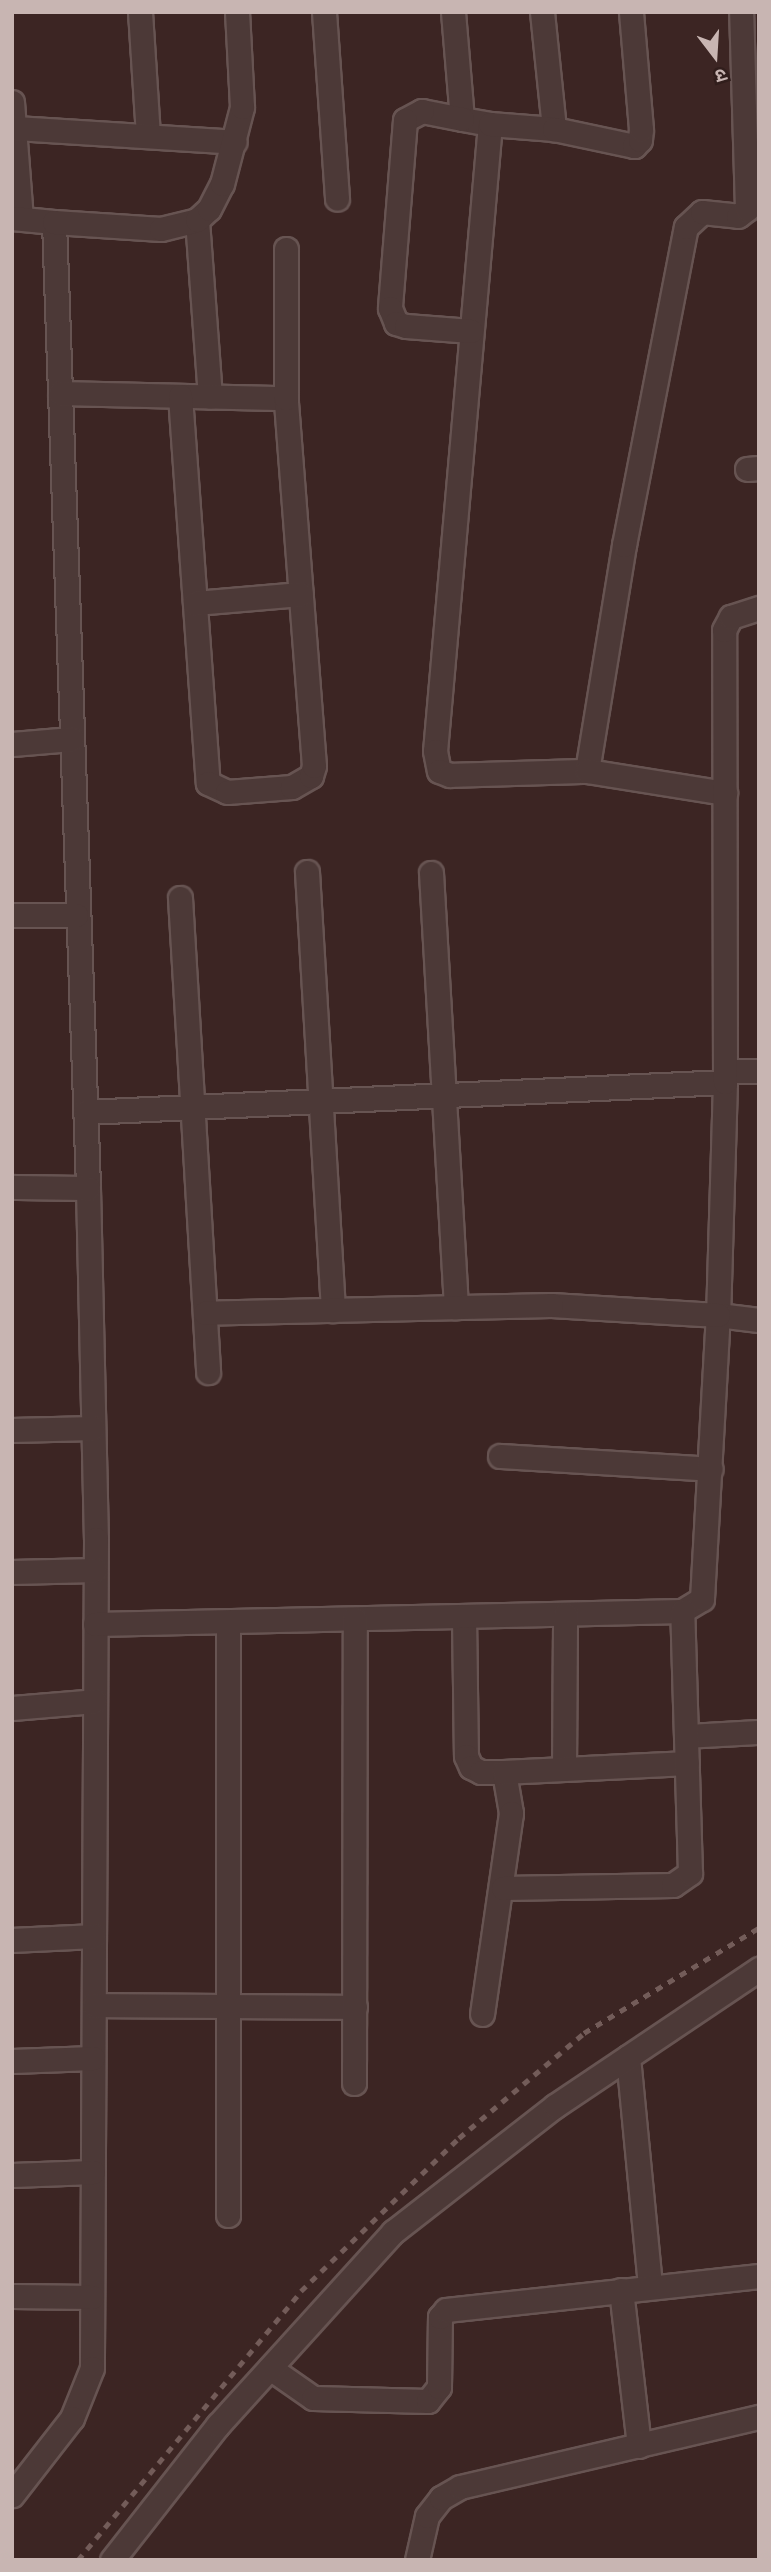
<!DOCTYPE html>
<html>
<head>
<meta charset="utf-8">
<style>
  body { margin:0 }
  #map { position:relative; width:771px; height:2572px; overflow:hidden; background:#3c2523; font-family:Mulish,"Noto Sans Devanagari",sans-serif }
  div>[style] { position:absolute }
  .roads { filter:drop-shadow(2px 0 #675452) drop-shadow(-2px 0 #675452) drop-shadow(0 2px #675452) drop-shadow(0 -2px #675452) }
  .minor>* { height:23px; margin:-11.5px; padding:0 11.5px; transform-origin:11.5px; border-radius:11.5px; background:#4c3937 }
  .rail>* { height:5px; margin-top:-2.5px; transform-origin:0; background:repeating-linear-gradient(90deg,#735c59 0 7px,transparent 0 14px) }
  span { translate:-50% -50%; white-space:nowrap; text-align:center; line-height:1.15; -webkit-text-stroke:7px #311e1c; paint-order:stroke }
  .frame { position:absolute; inset:0; border:14px solid #c8b5b2; pointer-events:none }
  .north { position:absolute; left:680px; top:21px; width:70px; height:70px; -webkit-text-stroke:5px #311e1c; paint-order:stroke; rotate:163deg; font-size:19px; font-weight:700; line-height:28px; text-align:center; color:#c8b5b2 }
  .north::after { content:''; display:block; margin:auto; width:24px; height:32px; background:#c8b5b2; clip-path:polygon(50% 0,100% 100%,50% 72%,0 100%) }
</style>
</head>
<body>
<div id="map">
  <div class="roads">
    <div class="minor">
      <div style="left:140px;top:12px;width:124px;rotate:86.3deg"></div>
      <div style="left:324px;top:12px;width:187px;rotate:86deg"></div>
      <div style="left:453px;top:12px;width:107px;rotate:85.2deg"></div>
      <div style="left:462px;top:119px;width:28px;rotate:10deg"></div>
      <div style="left:490px;top:124px;width:629px;rotate:95.01deg"></div>
      <div style="left:435px;top:751px;width:20px;rotate:79deg"></div>
      <div style="left:439px;top:771px;width:12px;rotate:20deg"></div>
      <div style="left:450px;top:775px;width:137px;rotate:-1.7deg"></div>
      <div style="left:587px;top:771px;width:229px;rotate:-80.7deg"></div>
      <div style="left:624px;top:545px;width:324px;rotate:-79deg"></div>
      <div style="left:686px;top:227px;width:22px;rotate:-43deg"></div>
      <div style="left:702px;top:212px;width:36px;rotate:6deg"></div>
      <div style="left:738px;top:216px;width:11px;rotate:-38deg"></div>
      <div style="left:747px;top:209px;width:197px;rotate:-91.7deg"></div>
      <div style="left:542px;top:12px;width:118px;rotate:84.1deg"></div>
      <div style="left:12px;top:102px;width:116px;rotate:85.6deg"></div>
      <div style="left:462px;top:119px;width:41px;rotate:-168.7deg"></div>
      <div style="left:422px;top:111px;width:19px;rotate:152deg"></div>
      <div style="left:405px;top:120px;width:189px;rotate:94.6deg"></div>
      <div style="left:390px;top:308px;width:16px;rotate:68deg"></div>
      <div style="left:396px;top:323px;width:10px;rotate:17deg"></div>
      <div style="left:406px;top:326px;width:65px;rotate:4.4deg"></div>
      <div style="left:490px;top:124px;width:64px;rotate:4.5deg"></div>
      <div style="left:554px;top:129px;width:82px;rotate:12deg"></div>
      <div style="left:634px;top:146px;width:8px;rotate:-45deg"></div>
      <div style="left:640px;top:140px;width:11px;rotate:-85deg"></div>
      <div style="left:641px;top:129px;width:117px;rotate:-94.9deg"></div>
      <div style="left:15px;top:128px;width:220px;rotate:3.6deg"></div>
      <div style="left:12px;top:218px;width:42px;rotate:5.4deg"></div>
      <div style="left:54px;top:222px;width:967px;rotate:87.98deg"></div>
      <div style="left:88px;top:1188px;width:351px;rotate:88.7deg"></div>
      <div style="left:96px;top:1539px;width:829px;rotate:90.28deg"></div>
      <div style="left:92px;top:2368px;width:54px;rotate:111.8deg"></div>
      <div style="left:72px;top:2418px;width:98px;rotate:127.9deg"></div>
      <div style="left:197px;top:220px;width:177px;rotate:85.8deg"></div>
      <div style="left:54px;top:222px;width:107px;rotate:3.7deg"></div>
      <div style="left:161px;top:229px;width:37px;rotate:-14deg"></div>
      <div style="left:197px;top:220px;width:16px;rotate:-43deg"></div>
      <div style="left:209px;top:209px;width:28px;rotate:-63deg"></div>
      <div style="left:222px;top:184px;width:80px;rotate:-75.4deg"></div>
      <div style="left:242px;top:107px;width:95px;rotate:-93deg"></div>
      <div style="left:60px;top:393px;width:226px;rotate:1.3deg"></div>
      <div style="left:180px;top:396px;width:388px;rotate:85.9deg"></div>
      <div style="left:208px;top:783px;width:21px;rotate:25deg"></div>
      <div style="left:227px;top:792px;width:65px;rotate:-4.4deg"></div>
      <div style="left:292px;top:787px;width:22px;rotate:-30deg"></div>
      <div style="left:311px;top:776px;width:10px;rotate:-73deg"></div>
      <div style="left:314px;top:766px;width:369px;rotate:-94.4deg"></div>
      <div style="left:286px;top:398px;width:149px;rotate:-90deg"></div>
      <div style="left:747px;top:469px;width:12px;rotate:-5deg"></div>
      <div style="left:195px;top:603px;width:106px;rotate:-4.9deg"></div>
      <div style="left:12px;top:744px;width:60px;rotate:-4.8deg"></div>
      <div style="left:587px;top:771px;width:140px;rotate:9.1deg"></div>
      <div style="left:307px;top:872px;width:439px;rotate:86.6deg"></div>
      <div style="left:431px;top:873px;width:435px;rotate:86.7deg"></div>
      <div style="left:180px;top:898px;width:475px;rotate:86.6deg"></div>
      <div style="left:12px;top:915px;width:64px"></div>
      <div style="left:726px;top:1071px;width:33px"></div>
      <div style="left:725px;top:1082px;width:233px;rotate:91.7deg"></div>
      <div style="left:718px;top:1315px;width:41px;rotate:7deg"></div>
      <div style="left:85px;top:1112px;width:641px;rotate:-2.68deg"></div>
      <div style="left:725px;top:1082px;width:452px;rotate:-90.1deg"></div>
      <div style="left:724px;top:630px;width:15px;rotate:-62deg"></div>
      <div style="left:731px;top:617px;width:29px;rotate:-18deg"></div>
      <div style="left:12px;top:1187px;width:76px;rotate:0.8deg"></div>
      <div style="left:12px;top:1430px;width:81px;rotate:-1.4deg"></div>
      <div style="left:500px;top:1456px;width:211px;rotate:3.5deg"></div>
      <div style="left:12px;top:1572px;width:83px;rotate:-1.4deg"></div>
      <div style="left:464px;top:1616px;width:140px;rotate:89.2deg"></div>
      <div style="left:466px;top:1756px;width:12px;rotate:66deg"></div>
      <div style="left:471px;top:1767px;width:11px;rotate:27deg"></div>
      <div style="left:481px;top:1772px;width:23px"></div>
      <div style="left:504px;top:1772px;width:42px;rotate:80.3deg"></div>
      <div style="left:511px;top:1813px;width:203px;rotate:98.2deg"></div>
      <div style="left:95px;top:1624px;width:587px;rotate:-1.27deg"></div>
      <div style="left:682px;top:1611px;width:23px;rotate:-31deg"></div>
      <div style="left:702px;top:1599px;width:284px;rotate:-86.8deg"></div>
      <div style="left:718px;top:1315px;width:167px;rotate:-176.6deg"></div>
      <div style="left:551px;top:1305px;width:346px;rotate:178.7deg"></div>
      <div style="left:12px;top:1708px;width:83px;rotate:-4.8deg"></div>
      <div style="left:687px;top:1736px;width:72px;rotate:-3.2deg"></div>
      <div style="left:564px;top:1769px;width:155px;rotate:-89.6deg"></div>
      <div style="left:504px;top:1772px;width:183px;rotate:-2.8deg"></div>
      <div style="left:503px;top:1888px;width:170px;rotate:-1deg"></div>
      <div style="left:673px;top:1885px;width:21px;rotate:-35deg"></div>
      <div style="left:690px;top:1873px;width:262px;rotate:-91.7deg"></div>
      <div style="left:12px;top:1940px;width:82px;rotate:-2.8deg"></div>
      <div style="left:94px;top:2005px;width:261px;rotate:0.4deg"></div>
      <div style="left:628px;top:2057px;width:231px;rotate:84.5deg"></div>
      <div style="left:12px;top:2061px;width:81px;rotate:-2.1deg"></div>
      <div style="left:354px;top:2083px;width:464px;rotate:-89.9deg"></div>
      <div style="left:12px;top:2175px;width:81px;rotate:-2.1deg"></div>
      <div style="left:228px;top:2215px;width:593px;rotate:-90deg"></div>
      <div style="left:621px;top:2290px;width:157px;rotate:83.4deg"></div>
      <div style="left:12px;top:2296px;width:80px;rotate:0.7deg"></div>
      <div style="left:270px;top:2368px;width:52px;rotate:34.9deg"></div>
      <div style="left:313px;top:2398px;width:115px;rotate:1.5deg"></div>
      <div style="left:428px;top:2401px;width:18px;rotate:-52deg"></div>
      <div style="left:439px;top:2387px;width:70px;rotate:-89.2deg"></div>
      <div style="left:440px;top:2317px;width:9px;rotate:-49deg"></div>
      <div style="left:446px;top:2310px;width:315px;rotate:-6.2deg"></div>
      <div style="left:112px;top:2560px;width:172px;rotate:-51.9deg"></div>
      <div style="left:218px;top:2425px;width:261px;rotate:-47.8deg"></div>
      <div style="left:393px;top:2232px;width:205px;rotate:-37.9deg"></div>
      <div style="left:555px;top:2106px;width:246px;rotate:-33.9deg"></div>
      <div style="left:417px;top:2560px;width:45px;rotate:-77.2deg"></div>
      <div style="left:427px;top:2516px;width:23px;rotate:-52deg"></div>
      <div style="left:441px;top:2498px;width:22px;rotate:-30deg"></div>
      <div style="left:460px;top:2487px;width:307px;rotate:-13.2deg"></div>
    </div>
  </div>
  <div class="rail">
    <div style="left:78px;top:2560px;width:349px;rotate:-50.3deg"></div>
    <div style="left:301px;top:2291px;width:220px;rotate:-44.1deg"></div>
    <div style="left:459px;top:2138px;width:163px;rotate:-40deg"></div>
    <div style="left:584px;top:2033px;width:204px;rotate:-31deg"></div>
  </div>
  <div class="frame"></div>
  <div class="north">उ</div>
</div>
</body>
</html>
